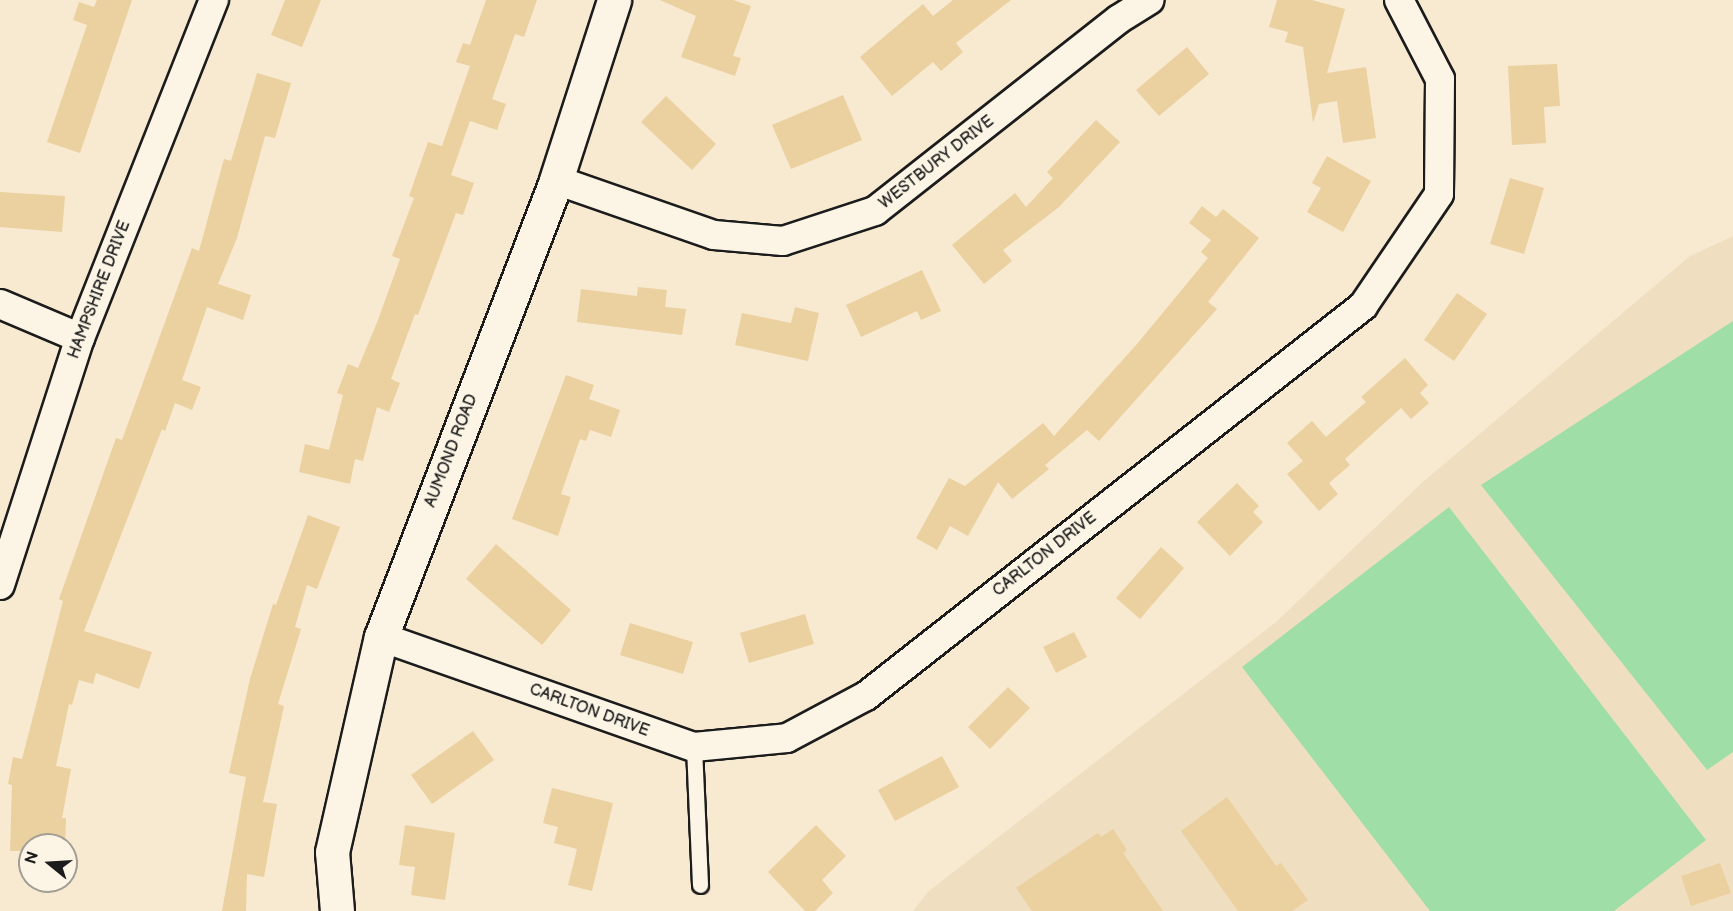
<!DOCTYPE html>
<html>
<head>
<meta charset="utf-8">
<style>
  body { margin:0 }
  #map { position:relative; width:1733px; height:911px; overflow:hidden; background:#f7ead0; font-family:"Balsamiq Sans",sans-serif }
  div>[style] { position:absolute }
  .built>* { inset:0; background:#efdebf }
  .green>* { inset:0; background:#9fdfa7 }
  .building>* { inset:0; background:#ebd0a0 }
  .roads { filter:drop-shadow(2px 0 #1c1c1c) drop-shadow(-2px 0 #1c1c1c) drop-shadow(0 2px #1c1c1c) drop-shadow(0 -2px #1c1c1c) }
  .service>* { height:15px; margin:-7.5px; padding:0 7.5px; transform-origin:7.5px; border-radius:7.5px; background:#fcf5e5 }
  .minor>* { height:28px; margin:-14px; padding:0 14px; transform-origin:14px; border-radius:14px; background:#fcf5e5 }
  .tertiary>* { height:33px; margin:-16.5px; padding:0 16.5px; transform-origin:16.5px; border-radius:16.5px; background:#fcf5e5 }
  span { translate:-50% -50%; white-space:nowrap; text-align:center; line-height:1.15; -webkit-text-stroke:4.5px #fcf5e5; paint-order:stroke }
  .street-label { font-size:16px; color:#1c1c1c }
  .north { position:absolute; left:18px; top:833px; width:60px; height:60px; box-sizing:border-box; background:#fcf5e5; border:2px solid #a29e95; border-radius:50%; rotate:288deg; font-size:16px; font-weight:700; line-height:24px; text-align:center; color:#1c1c1c }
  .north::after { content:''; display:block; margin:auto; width:21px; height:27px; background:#1c1c1c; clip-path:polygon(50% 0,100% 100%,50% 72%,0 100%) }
</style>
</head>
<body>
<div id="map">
  <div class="built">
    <div style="clip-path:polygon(1733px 236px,1733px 911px,913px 911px,929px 891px,1275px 623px,1424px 481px,1690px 256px)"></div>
  </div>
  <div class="green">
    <div style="clip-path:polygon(1733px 321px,1733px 752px,1707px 770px,1481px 485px)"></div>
    <div style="clip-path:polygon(1449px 507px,1706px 840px,1614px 911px,1430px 911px,1242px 667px)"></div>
  </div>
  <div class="building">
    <div style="clip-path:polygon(97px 0,132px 0,80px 153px,47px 142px,87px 25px,73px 20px,79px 2px,94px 7px)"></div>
    <div style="clip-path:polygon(285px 0,321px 0,302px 47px,271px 35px)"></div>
    <div style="clip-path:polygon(486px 0,537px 0,524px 37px,515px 34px,492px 99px,506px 104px,497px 130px,470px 121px,451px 175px,474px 183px,463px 215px,456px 213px,418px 315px,415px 314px,391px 379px,400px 383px,389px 412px,377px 407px,363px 461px,355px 459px,350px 484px,299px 472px,305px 444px,329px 450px,343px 395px,337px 393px,348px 364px,358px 368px,378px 320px,400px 259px,392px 256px,414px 198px,409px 196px,428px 142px,442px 146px,470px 66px,456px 62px,463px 43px,470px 45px)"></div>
    <div style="clip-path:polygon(660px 0,733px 0,751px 6px,733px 56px,741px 58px,735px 76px,681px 57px,696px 16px)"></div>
    <div style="clip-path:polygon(953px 0,1011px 0,956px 43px,963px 52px,941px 71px,933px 62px,892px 96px,860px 57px,923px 4px,933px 16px)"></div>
    <div style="clip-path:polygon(1277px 0,1312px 0,1345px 9px,1327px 73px,1366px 67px,1376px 138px,1343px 143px,1337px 101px,1319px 104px,1313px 123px,1303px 47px,1285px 42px,1288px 32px,1269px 27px)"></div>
    <div style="clip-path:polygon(1187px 47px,1209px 74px,1159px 116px,1136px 90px)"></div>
    <div style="clip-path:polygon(1557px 64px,1560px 106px,1544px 107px,1546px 143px,1512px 145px,1508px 66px)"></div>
    <div style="clip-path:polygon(257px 73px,291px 83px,275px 138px,265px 136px,237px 238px,218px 284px,251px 295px,243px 320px,207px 307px,182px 380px,201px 387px,192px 410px,175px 403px,165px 431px,162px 429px,84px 631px,152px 652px,139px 689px,96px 673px,93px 684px,79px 680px,72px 705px,69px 704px,56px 766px,71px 769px,62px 818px,66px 818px,65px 845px,30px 845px,30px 851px,10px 851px,12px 785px,8px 784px,13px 757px,22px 759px,63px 601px,59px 599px,116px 438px,122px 440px,192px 248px,199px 251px,224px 159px,231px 161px)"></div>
    <div style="clip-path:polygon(843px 95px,862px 140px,791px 169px,772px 125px)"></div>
    <div style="clip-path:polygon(666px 96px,716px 144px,692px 170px,641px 122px)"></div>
    <div style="clip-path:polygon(1096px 120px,1120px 142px,1059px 207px,1003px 250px,1012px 261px,984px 284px,952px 245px,1015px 193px,1026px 207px,1053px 178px,1047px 172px)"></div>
    <div style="clip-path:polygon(1327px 156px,1371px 181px,1343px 232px,1307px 212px,1321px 188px,1312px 183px)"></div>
    <div style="clip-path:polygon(1510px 178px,1544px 188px,1524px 254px,1490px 244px)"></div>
    <div style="clip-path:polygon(0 192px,65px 196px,62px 232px,0 227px)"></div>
    <div style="clip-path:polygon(1202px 206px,1216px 217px,1223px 209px,1259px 238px,1208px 302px,1217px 309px,1099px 441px,1087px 430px,1045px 465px,1049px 469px,1012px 499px,998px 482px,968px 536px,950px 526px,937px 550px,916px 538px,949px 478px,965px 486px,1043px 423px,1054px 436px,1137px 344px,1208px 258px,1201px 252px,1211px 240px,1189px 223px)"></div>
    <div style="clip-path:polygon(922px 270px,941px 311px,921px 320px,917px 311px,861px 337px,846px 305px)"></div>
    <div style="clip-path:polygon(638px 287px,667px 290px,665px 307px,686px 309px,682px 335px,577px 322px,581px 289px,637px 296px)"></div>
    <div style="clip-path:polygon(1457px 293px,1487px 314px,1454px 361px,1424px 340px)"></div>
    <div style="clip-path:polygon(795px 307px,819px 313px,808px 361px,735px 345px,742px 313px,791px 323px)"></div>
    <div style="clip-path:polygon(1405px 358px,1428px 385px,1420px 393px,1429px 403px,1411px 419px,1401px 408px,1345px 459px,1350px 465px,1329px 483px,1338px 494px,1319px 511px,1287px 474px,1303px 461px,1287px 443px,1312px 421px,1326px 437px,1366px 402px,1361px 397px)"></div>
    <div style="clip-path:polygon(566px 375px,594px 385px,589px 399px,620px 410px,611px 437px,590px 430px,586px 441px,580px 439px,561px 494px,571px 497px,558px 536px,512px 519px)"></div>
    <div style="clip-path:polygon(1237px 483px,1259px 506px,1253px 512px,1263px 522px,1230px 556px,1197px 522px)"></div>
    <div style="clip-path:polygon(308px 515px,340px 527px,317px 589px,307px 585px,295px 627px,301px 629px,278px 704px,284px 706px,263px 802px,277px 804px,264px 877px,247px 874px,246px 911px,222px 911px,246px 777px,229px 773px,250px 679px,273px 604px,276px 605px)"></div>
    <div style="clip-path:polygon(496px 544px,571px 610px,542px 645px,466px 579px)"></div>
    <div style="clip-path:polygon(1161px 547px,1184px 568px,1140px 619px,1116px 598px)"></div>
    <div style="clip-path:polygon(805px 614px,814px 644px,749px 663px,740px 633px)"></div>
    <div style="clip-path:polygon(630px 623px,693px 642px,683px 674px,620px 655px)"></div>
    <div style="clip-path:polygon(1074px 632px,1087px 657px,1056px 673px,1043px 647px)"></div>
    <div style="clip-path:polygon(1008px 687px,1030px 708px,990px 749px,968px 727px)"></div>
    <div style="clip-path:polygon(473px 731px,494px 760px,432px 804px,411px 775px)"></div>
    <div style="clip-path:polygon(942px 756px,959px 787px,895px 821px,878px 790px)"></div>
    <div style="clip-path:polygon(552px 788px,613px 803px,592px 891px,568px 885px,577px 849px,554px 843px,558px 827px,543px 823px)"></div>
    <div style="clip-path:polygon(1227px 797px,1276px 866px,1281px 863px,1308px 900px,1292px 911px,1238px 911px,1181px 831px)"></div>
    <div style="clip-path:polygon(405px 825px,455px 833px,445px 900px,411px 895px,415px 867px,399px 865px)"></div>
    <div style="clip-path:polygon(816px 825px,846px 856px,822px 880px,833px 893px,815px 911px,805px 911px,768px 872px)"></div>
    <div style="clip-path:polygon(1113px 829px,1127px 850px,1123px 853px,1163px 911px,1032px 911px,1016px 888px,1098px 833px,1101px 837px)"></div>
    <div style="clip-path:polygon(1720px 863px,1731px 893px,1691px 906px,1681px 876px)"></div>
  </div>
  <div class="roads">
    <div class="service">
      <div style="left:694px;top:747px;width:138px;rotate:87.5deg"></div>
    </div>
    <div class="minor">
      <div style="left:556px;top:180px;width:167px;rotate:19.2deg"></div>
      <div style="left:714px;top:235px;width:69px;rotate:5deg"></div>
      <div style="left:783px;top:241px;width:97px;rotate:-18.1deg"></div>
      <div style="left:875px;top:211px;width:310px;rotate:-38.2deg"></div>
      <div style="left:1119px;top:19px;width:36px;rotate:-32deg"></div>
      <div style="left:0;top:304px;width:87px;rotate:23deg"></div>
      <div style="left:0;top:585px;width:260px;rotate:-72.1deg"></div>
      <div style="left:80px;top:338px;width:364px;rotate:-68.4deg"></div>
      <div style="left:381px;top:637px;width:332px;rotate:19.4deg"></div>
      <div style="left:694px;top:747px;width:93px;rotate:-5.5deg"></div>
      <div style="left:787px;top:738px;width:89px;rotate:-28deg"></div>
      <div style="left:866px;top:696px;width:632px;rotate:-38.12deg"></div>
      <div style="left:1363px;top:306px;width:135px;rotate:-55.8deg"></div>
      <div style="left:1439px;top:194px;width:115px;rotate:-89.5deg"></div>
      <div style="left:1440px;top:79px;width:89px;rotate:-117.4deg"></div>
    </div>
    <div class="tertiary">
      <div style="left:337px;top:911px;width:59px;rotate:-94.8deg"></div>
      <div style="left:332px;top:852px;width:221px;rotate:-77.2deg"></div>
      <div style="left:381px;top:637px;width:489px;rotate:-69deg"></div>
      <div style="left:556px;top:180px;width:189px;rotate:-72.1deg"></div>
    </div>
  </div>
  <div class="street-label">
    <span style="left:937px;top:163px;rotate:-38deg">WESTBURY DRIVE</span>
    <span style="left:100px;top:290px;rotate:-69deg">HAMPSHIRE DRIVE</span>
    <span style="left:452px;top:451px;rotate:-69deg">AUMOND ROAD</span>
    <span style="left:1045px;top:555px;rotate:-38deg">CARLTON DRIVE</span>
    <span style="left:589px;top:711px;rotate:20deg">CARLTON DRIVE</span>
  </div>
  <div class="north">N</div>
</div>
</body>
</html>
